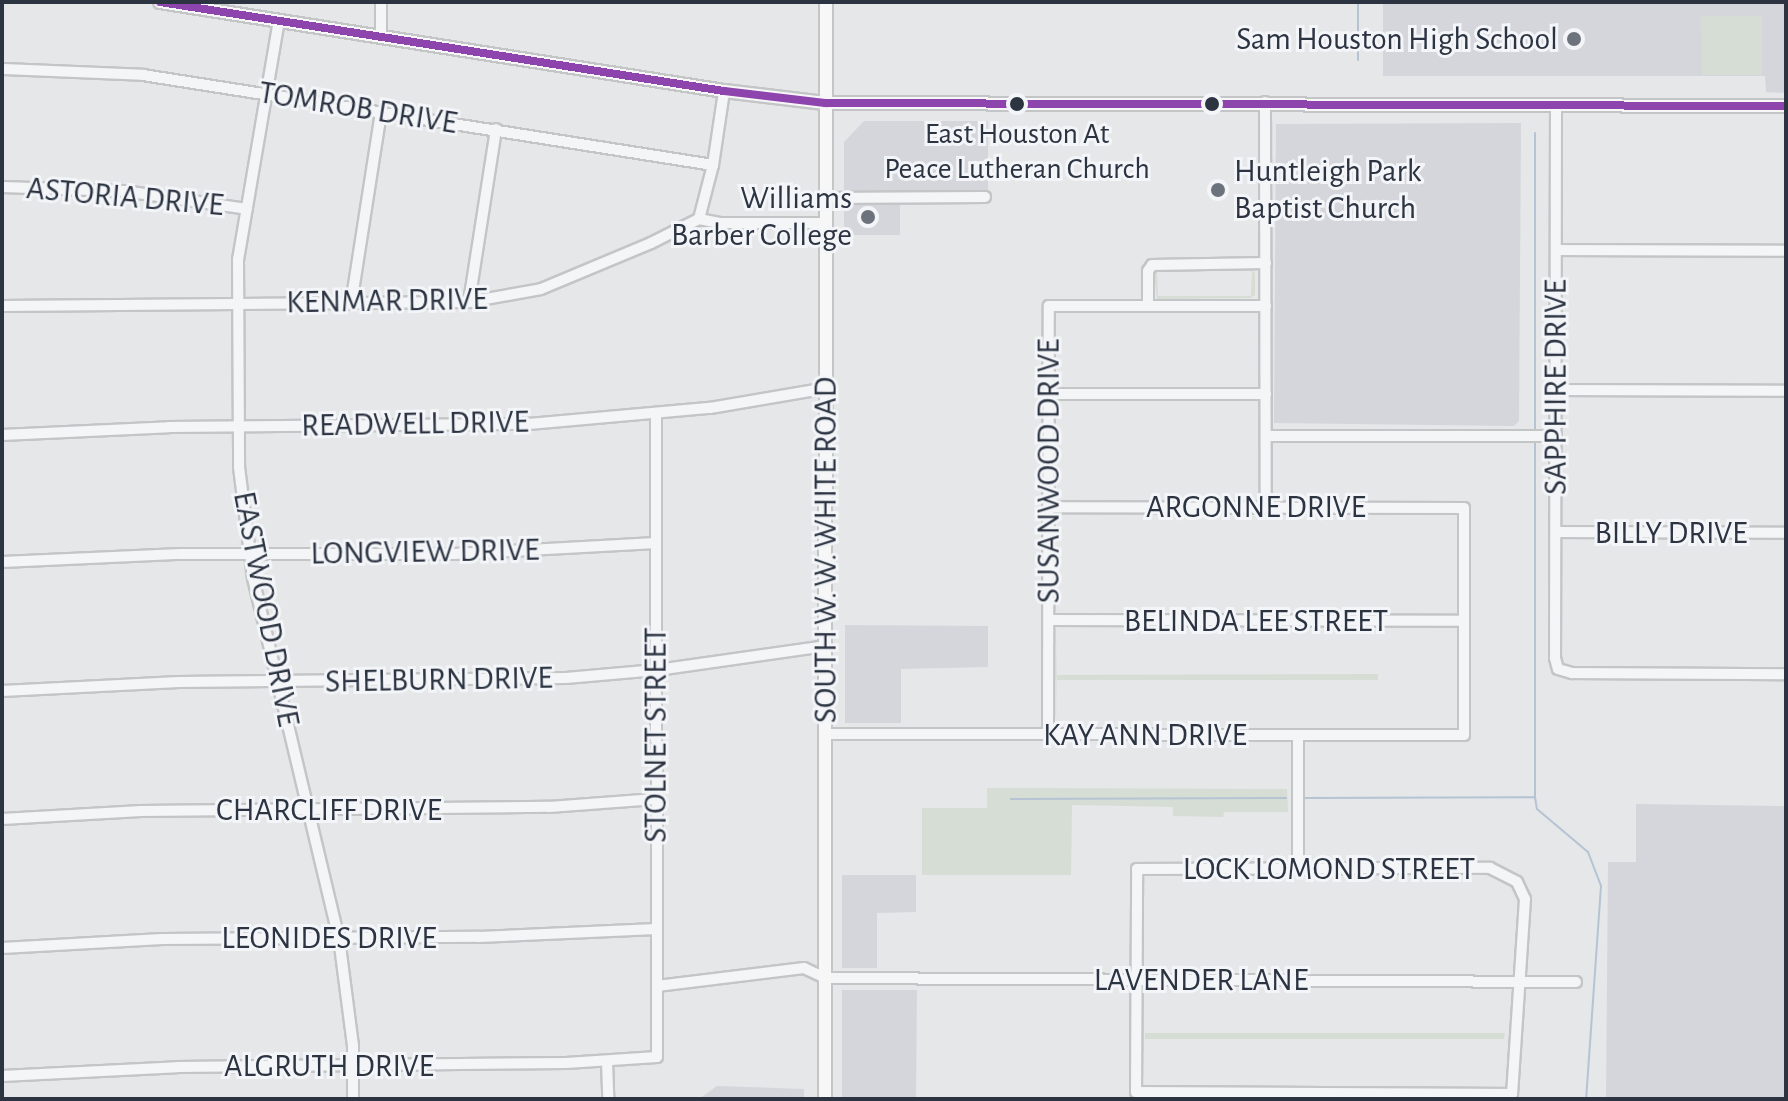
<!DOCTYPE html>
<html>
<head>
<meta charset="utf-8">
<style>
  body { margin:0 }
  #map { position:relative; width:1788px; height:1101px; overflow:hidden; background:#e5e7e9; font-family:"Alegreya Sans",sans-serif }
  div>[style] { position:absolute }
  .built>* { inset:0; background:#d4d6dc }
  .green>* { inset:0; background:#d6ddd5 }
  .stream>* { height:2px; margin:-1px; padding:0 1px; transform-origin:1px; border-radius:1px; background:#b5c3d3 }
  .roads { filter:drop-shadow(2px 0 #c3c5c7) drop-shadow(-2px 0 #c3c5c7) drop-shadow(0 2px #c3c5c7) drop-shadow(0 -2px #c3c5c7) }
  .minor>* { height:10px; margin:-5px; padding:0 5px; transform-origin:5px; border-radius:5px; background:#f4f5f6 }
  .major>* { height:12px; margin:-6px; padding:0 6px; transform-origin:6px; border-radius:6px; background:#f7f7f8 }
  .bus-1>* { height:8px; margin:-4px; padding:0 4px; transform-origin:4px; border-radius:4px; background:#8e44ad }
  .dots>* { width:22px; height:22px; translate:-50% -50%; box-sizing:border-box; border:4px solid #f3f5f8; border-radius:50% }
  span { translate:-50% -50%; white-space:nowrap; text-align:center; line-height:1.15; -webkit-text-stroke:6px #f3f5f8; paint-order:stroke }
  .bus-label { font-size:30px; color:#2c3442 }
  .poi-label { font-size:32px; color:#2c3442 }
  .right { translate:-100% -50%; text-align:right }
  .left { translate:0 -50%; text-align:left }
  .street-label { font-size:32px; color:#2c3442 }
  .frame { position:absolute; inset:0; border:4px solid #2c3442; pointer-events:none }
</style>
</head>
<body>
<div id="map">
  <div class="built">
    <div style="clip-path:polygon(1383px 2px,1786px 2px,1786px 93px,1766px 92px,1765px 76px,1383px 76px)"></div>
    <div style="clip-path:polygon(864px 121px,988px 121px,988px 192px,844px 192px,844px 142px)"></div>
    <div style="clip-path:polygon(1521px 123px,1519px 421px,1514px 426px,1274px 423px,1276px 124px)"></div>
    <div style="clip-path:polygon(844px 202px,900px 202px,900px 235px,844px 235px)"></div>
    <div style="clip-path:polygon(845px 625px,988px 626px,988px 667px,901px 669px,901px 723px,845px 723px)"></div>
    <div style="clip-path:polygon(1636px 804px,1786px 806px,1786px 1099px,1606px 1099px,1608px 862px,1636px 862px)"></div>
    <div style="clip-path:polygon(842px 875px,916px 875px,916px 912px,877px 913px,877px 968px,842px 968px)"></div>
    <div style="clip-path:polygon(842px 990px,917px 990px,916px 1099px,842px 1099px)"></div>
    <div style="clip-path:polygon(717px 1086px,804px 1089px,804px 1099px,699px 1099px)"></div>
  </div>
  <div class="green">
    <div style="clip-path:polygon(1701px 16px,1762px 16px,1762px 75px,1702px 75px)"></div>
    <div style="clip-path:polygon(1157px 270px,1158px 296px,1251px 296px,1252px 270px,1255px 273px,1255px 295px,1251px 298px,1157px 299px,1154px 273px)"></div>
    <div style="clip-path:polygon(1056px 630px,1057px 675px,1378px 674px,1378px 680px,1057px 680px,1057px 725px)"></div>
    <div style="clip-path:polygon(987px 788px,1287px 789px,1288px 812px,1224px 812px,1223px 817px,1173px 816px,1173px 807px,1072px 805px,1071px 875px,922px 875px,922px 808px,987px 808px)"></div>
    <div style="clip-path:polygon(1145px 1033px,1505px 1033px,1504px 1039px,1145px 1039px)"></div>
  </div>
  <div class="stream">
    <div style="left:1358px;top:60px;width:58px;rotate:-90deg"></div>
    <div style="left:1535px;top:432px;width:299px;rotate:-90deg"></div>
    <div style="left:1535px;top:442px;width:355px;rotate:90deg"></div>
    <div style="left:1535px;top:797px;width:12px;rotate:81deg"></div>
    <div style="left:1537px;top:809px;width:67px;rotate:40.1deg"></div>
    <div style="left:1588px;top:852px;width:36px;rotate:69deg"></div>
    <div style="left:1601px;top:886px;width:214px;rotate:94deg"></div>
    <div style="left:1304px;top:798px;width:231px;rotate:-0.2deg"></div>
    <div style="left:1011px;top:799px;width:275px;rotate:-0.2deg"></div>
  </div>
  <div class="roads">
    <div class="minor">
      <div style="left:381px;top:2px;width:35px;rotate:90deg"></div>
      <div style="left:279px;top:20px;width:242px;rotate:99.7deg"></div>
      <div style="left:238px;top:259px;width:208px;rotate:89.7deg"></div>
      <div style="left:239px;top:467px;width:112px;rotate:82.8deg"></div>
      <div style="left:253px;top:578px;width:370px;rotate:76.6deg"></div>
      <div style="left:339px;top:938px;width:109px;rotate:82.6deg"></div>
      <div style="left:353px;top:1046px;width:53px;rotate:90deg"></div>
      <div style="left:2px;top:69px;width:141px;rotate:2.4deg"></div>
      <div style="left:143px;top:75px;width:577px;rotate:8.97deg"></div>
      <div style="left:1265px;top:102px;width:405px;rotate:89.9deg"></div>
      <div style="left:1556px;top:105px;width:553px;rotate:90.1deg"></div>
      <div style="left:1555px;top:658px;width:11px;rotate:75deg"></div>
      <div style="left:1558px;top:669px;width:15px;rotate:16deg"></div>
      <div style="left:1572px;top:673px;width:214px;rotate:0.3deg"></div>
      <div style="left:2px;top:187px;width:122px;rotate:1.9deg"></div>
      <div style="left:124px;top:191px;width:124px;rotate:8.3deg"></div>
      <div style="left:825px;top:198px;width:160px;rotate:-0.4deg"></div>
      <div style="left:699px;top:219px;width:21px;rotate:11deg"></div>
      <div style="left:720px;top:223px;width:105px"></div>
      <div style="left:1556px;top:250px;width:230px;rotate:0.2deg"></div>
      <div style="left:469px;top:302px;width:175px;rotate:-81.1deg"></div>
      <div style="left:351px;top:304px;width:194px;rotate:-81.1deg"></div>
      <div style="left:2px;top:306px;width:467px;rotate:-0.5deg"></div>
      <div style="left:469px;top:302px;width:73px;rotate:-10.2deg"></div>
      <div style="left:541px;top:289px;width:119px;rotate:-22.7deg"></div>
      <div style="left:651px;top:243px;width:54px;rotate:-26.6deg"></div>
      <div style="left:699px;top:219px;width:56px;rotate:-75.5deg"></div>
      <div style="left:713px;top:165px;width:75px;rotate:-81.5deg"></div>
      <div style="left:1148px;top:306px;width:35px;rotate:-90deg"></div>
      <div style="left:1148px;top:271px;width:7px;rotate:-56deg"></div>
      <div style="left:1152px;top:265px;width:114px;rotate:-1deg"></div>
      <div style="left:1556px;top:390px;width:230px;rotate:0.2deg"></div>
      <div style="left:1049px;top:394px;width:217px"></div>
      <div style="left:2px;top:435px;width:167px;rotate:-2.7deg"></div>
      <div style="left:169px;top:427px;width:360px;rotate:-0.5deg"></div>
      <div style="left:529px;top:424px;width:182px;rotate:-5.1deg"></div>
      <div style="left:710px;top:408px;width:119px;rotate:-9.7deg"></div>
      <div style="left:1266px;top:436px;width:290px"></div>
      <div style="left:1556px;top:532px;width:230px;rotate:0.2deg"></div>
      <div style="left:2px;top:562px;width:179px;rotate:-2.6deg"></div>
      <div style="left:181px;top:554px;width:273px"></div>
      <div style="left:454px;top:554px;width:202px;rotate:-3.1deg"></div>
      <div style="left:1049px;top:620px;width:415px;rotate:0.1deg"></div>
      <div style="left:2px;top:691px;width:177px;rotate:-2.9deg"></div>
      <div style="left:179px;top:682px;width:387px;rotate:-0.6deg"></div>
      <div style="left:566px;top:678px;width:91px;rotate:-5deg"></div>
      <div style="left:657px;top:670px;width:170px;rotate:-8.1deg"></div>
      <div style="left:826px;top:734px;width:638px;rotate:0.09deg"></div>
      <div style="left:1464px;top:735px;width:227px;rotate:-90deg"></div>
      <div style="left:1464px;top:508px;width:415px;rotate:-179.9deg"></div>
      <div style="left:1048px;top:735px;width:429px;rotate:-89.9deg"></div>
      <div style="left:1049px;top:306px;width:217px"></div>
      <div style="left:2px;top:819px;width:139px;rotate:-3.3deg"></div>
      <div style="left:141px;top:811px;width:408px;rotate:-0.6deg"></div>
      <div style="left:549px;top:807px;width:107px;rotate:-4.3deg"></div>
      <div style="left:1490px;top:868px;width:30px;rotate:27deg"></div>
      <div style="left:1517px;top:882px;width:19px;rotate:65deg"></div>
      <div style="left:1525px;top:899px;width:195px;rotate:93.8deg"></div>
      <div style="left:1512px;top:1094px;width:376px;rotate:-179.7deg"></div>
      <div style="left:1136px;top:1092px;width:223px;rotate:-89.7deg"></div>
      <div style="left:1137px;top:869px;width:353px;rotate:-0.2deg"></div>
      <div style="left:1298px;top:869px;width:134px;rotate:-90deg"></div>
      <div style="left:2px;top:948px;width:160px;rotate:-3.2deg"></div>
      <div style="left:162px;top:939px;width:317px;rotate:-0.4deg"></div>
      <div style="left:479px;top:937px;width:177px;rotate:-2.6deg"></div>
      <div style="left:657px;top:986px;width:148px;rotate:-7deg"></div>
      <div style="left:804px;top:968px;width:23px;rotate:25deg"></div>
      <div style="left:825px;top:978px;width:751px;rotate:0.31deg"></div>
      <div style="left:607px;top:1061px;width:38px;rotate:88deg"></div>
      <div style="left:2px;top:1076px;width:175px;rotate:-2.9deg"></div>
      <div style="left:177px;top:1067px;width:389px;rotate:-0.6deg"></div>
      <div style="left:566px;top:1063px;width:91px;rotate:-3.8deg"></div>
      <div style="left:657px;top:1057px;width:643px;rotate:-90.09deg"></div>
    </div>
    <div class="major">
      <div style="left:160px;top:2px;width:571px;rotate:8.97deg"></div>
      <div style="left:724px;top:91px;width:102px;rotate:6.8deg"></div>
      <div style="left:825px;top:103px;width:961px;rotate:0.18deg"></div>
      <div style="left:825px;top:1099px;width:1097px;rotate:-89.95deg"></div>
    </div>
  </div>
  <div class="bus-1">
    <div style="left:160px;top:2px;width:571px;rotate:8.97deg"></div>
    <div style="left:724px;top:91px;width:102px;rotate:6.8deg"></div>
    <div style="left:825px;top:103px;width:961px;rotate:0.18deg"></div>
  </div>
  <div class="dots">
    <div style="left:1574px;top:39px;background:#6d737c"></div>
    <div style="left:1017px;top:104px;background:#2c3442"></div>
    <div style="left:1212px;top:104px;background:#2c3442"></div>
    <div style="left:1218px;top:190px;background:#6d737c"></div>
    <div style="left:868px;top:217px;background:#6d737c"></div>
  </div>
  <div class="bus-label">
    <span style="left:1017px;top:151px">East Houston At<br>Peace Lutheran Church</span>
  </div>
  <div class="poi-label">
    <span class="right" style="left:1558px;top:39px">Sam Houston High School</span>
    <span class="left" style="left:1234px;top:190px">Huntleigh Park<br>Baptist Church</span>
    <span class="right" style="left:852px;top:217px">Williams<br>Barber College</span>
  </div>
  <div class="street-label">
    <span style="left:358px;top:108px;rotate:9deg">TOMROB DRIVE</span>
    <span style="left:125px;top:197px;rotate:5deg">ASTORIA DRIVE</span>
    <span style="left:387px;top:301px;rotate:-1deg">KENMAR DRIVE</span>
    <span style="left:1556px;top:387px;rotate:-90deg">SAPPHIRE DRIVE</span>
    <span style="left:415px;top:424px;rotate:-1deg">READWELL DRIVE</span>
    <span style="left:1049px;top:471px;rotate:-90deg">SUSANWOOD DRIVE</span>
    <span style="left:1256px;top:507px">ARGONNE DRIVE</span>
    <span style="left:1671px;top:533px">BILLY DRIVE</span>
    <span style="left:826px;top:550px;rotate:-90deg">SOUTH W. W. WHITE ROAD</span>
    <span style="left:425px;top:552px;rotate:-1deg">LONGVIEW DRIVE</span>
    <span style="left:266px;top:609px;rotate:79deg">EASTWOOD DRIVE</span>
    <span style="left:1256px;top:621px">BELINDA LEE STREET</span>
    <span style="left:439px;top:680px;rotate:-1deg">SHELBURN DRIVE</span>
    <span style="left:656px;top:735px;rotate:-90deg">STOLNET STREET</span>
    <span style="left:1145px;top:735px">KAY ANN DRIVE</span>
    <span style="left:329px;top:810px">CHARCLIFF DRIVE</span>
    <span style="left:1329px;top:869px">LOCK LOMOND STREET</span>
    <span style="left:329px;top:938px">LEONIDES DRIVE</span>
    <span style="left:1201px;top:980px">LAVENDER LANE</span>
    <span style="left:329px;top:1066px">ALGRUTH DRIVE</span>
  </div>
  <div class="frame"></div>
</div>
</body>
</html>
